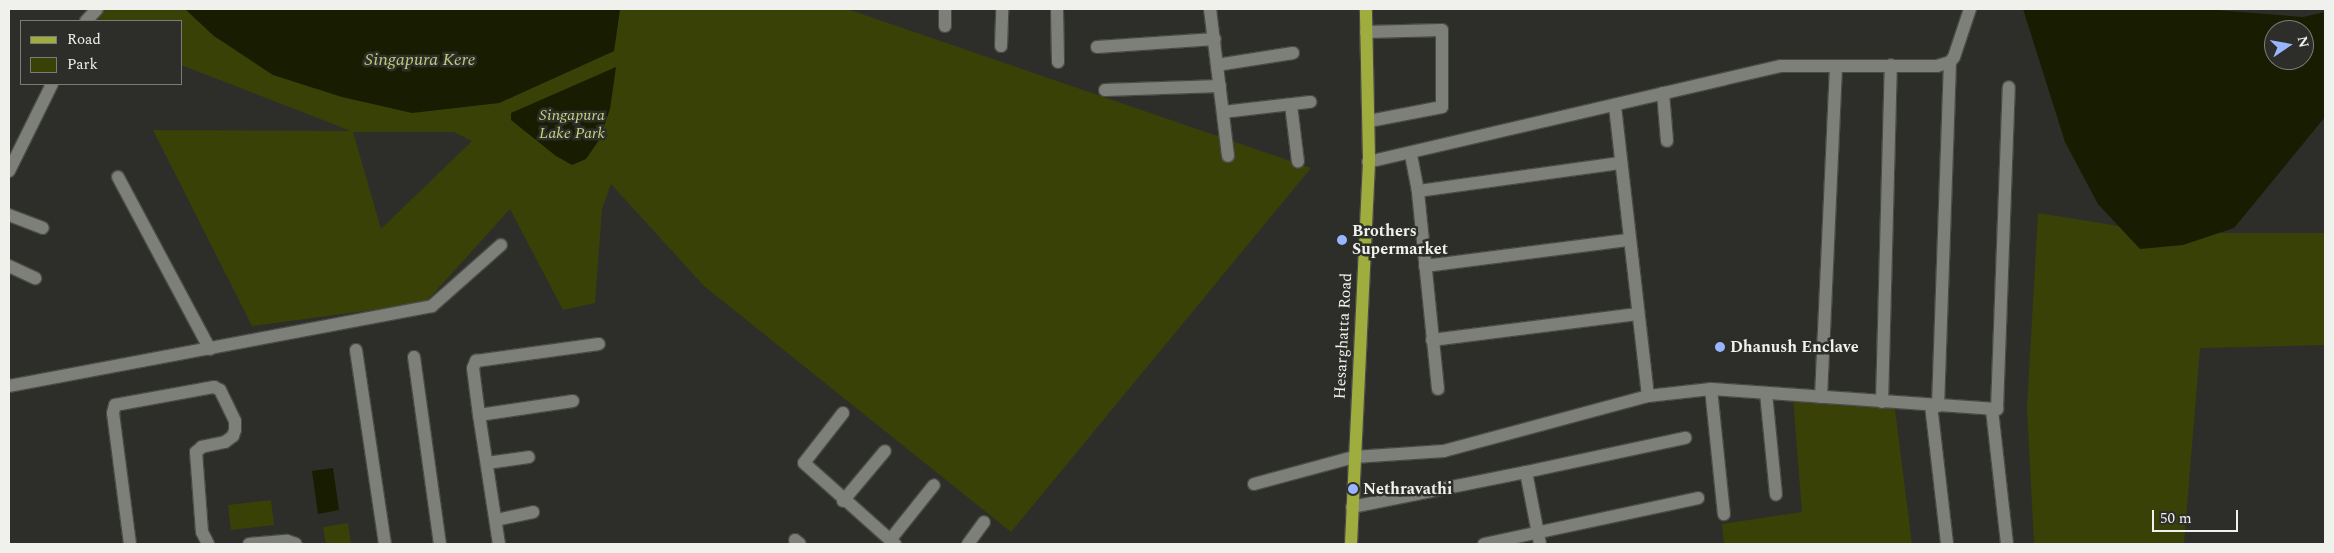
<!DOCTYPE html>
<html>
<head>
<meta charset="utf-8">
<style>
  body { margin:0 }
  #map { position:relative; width:2334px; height:553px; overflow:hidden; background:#2d2e29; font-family:Spectral,serif }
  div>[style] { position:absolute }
  .green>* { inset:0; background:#3a4106 }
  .water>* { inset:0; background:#181c01 }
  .roads { filter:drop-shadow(1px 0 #4a4b47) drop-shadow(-1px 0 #4a4b47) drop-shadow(0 1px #4a4b47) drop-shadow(0 -1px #4a4b47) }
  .minor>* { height:12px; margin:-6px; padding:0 6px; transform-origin:6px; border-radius:6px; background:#7d7f79 }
  .major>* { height:12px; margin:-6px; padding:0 6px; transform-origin:6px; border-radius:6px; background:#9fad3f }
  .dots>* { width:14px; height:14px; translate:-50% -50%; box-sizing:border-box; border:2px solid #2d2e29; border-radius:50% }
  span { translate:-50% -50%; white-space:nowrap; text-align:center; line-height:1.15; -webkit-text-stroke:5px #2d2e29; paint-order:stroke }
  .park-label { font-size:16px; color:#c4d380; font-style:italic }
  .poi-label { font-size:16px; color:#f0f1ed; font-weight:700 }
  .left { translate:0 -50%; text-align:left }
  .street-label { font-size:16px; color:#f0f1ed }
  .water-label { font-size:18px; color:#bdcc79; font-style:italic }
  .frame { position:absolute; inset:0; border:10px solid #f0f1ed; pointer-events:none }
  .legend { position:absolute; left:20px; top:20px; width:162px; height:65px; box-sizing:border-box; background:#2d2e29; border:1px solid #7b7c77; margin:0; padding:6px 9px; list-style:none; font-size:15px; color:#f0f1ed }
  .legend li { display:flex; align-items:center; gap:10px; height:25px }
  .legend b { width:25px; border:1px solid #7b7c77 }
  .north { position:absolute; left:2264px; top:20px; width:50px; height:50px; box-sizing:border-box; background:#2d2e29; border:1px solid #7b7c77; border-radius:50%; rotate:78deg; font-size:14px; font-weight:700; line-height:20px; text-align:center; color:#f0f1ed }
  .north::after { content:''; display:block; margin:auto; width:18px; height:22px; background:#99b5fd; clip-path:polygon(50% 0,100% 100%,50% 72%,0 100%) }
  .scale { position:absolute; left:2152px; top:510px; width:86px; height:22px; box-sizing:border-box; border:2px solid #f0f1ed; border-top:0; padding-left:6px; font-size:15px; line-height:18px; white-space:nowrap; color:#f0f1ed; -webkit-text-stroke:4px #2d2e29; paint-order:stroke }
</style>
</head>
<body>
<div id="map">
  <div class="green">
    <div style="clip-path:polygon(evenodd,105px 9px,185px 9px,214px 36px,477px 105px,499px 103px,614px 51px,620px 9px,847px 9px,1311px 168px,1011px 532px,704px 286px,611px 184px,602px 209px,595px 303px,563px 310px,510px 209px,425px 303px,252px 326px,153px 130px,351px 131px,181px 65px,181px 21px,95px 21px,105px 9px,353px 132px,454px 132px,472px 141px,381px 229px,353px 132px)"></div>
    <div style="clip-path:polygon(2038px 213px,2161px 233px,2325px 233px,2325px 345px,2200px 348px,2184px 544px,2034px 544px,2027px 408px)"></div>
    <div style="clip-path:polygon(1793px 399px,1895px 409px,1912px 544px,1724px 544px,1722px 524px,1802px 512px)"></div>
    <div style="clip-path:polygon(271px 500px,274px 525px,231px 530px,228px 505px)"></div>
    <div style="clip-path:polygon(348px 523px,351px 544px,326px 544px,323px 527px)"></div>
  </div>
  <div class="water">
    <div style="clip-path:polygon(185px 9px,620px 9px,614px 51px,499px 103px,412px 113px,342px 97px,273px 75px,214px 36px)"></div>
    <div style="clip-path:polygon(evenodd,2023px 9px,2204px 9px,2303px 17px,2325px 12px,2325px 117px,2234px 228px,2183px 245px,2140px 249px,2098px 204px,2065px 142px,2023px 9px,2274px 30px,2304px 30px,2304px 60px,2274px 60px,2274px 30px)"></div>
    <div style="clip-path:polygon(616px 67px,610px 109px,599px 140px,586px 159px,572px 165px,556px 156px,511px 120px,511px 113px)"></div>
    <div style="clip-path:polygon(333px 468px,339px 510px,318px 514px,312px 471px)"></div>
  </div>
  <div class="roads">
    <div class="minor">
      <div style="left:945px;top:9px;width:17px;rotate:90deg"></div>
      <div style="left:1057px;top:9px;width:53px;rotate:88.9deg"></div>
      <div style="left:1210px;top:9px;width:148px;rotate:83deg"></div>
      <div style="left:86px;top:21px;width:16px;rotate:-47deg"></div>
      <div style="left:1366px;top:32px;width:76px;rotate:-1.5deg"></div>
      <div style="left:1442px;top:30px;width:77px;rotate:90deg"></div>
      <div style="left:1442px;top:107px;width:74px;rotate:169.1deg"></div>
      <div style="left:1001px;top:46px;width:37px;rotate:-88deg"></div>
      <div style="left:1097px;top:47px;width:118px;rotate:-3.9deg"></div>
      <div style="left:1217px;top:65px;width:77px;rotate:-9deg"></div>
      <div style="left:1105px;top:90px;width:115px;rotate:-2deg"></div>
      <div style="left:1663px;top:93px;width:48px;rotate:85.2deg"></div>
      <div style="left:1291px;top:105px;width:57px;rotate:83deg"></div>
      <div style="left:1223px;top:112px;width:88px;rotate:-6.6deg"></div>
      <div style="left:1411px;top:155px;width:37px;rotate:79deg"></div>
      <div style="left:1368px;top:162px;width:424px;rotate:-13.1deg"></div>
      <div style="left:1781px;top:66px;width:156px"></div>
      <div style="left:1937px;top:66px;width:14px;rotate:-17deg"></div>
      <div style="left:1950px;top:62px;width:6px;rotate:-51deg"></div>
      <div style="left:1954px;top:57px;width:51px;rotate:-71.6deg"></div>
      <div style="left:9px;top:171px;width:97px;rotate:-63.7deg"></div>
      <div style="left:118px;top:177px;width:195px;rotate:61.9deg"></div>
      <div style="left:9px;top:215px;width:36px;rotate:21deg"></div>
      <div style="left:9px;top:266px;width:29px;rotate:25deg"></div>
      <div style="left:1425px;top:266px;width:206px;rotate:-7.3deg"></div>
      <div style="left:1432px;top:340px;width:207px;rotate:-7.2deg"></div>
      <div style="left:356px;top:350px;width:196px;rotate:81.5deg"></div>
      <div style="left:414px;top:357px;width:189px;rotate:82.1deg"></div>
      <div style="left:9px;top:386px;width:430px;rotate:-10.7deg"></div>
      <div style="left:432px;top:306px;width:92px;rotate:-41.5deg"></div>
      <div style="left:1438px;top:389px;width:199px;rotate:-95.8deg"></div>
      <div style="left:1418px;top:191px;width:205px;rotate:-7.9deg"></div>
      <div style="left:1711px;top:389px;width:126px;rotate:84.1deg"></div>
      <div style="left:1766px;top:393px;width:102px;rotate:84.4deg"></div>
      <div style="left:1648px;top:396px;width:63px;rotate:-6.3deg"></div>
      <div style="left:1711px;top:389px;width:287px;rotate:4deg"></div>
      <div style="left:1997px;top:409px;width:322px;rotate:-87.9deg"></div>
      <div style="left:1821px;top:397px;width:331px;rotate:-87.4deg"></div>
      <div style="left:1882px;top:402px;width:337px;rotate:-88.5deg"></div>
      <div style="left:1931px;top:405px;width:140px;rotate:83.4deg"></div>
      <div style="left:1938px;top:406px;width:344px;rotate:-88deg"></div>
      <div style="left:1992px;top:410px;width:135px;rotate:83.6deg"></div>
      <div style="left:843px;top:413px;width:63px;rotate:128deg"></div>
      <div style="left:804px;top:463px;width:122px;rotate:41.7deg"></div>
      <div style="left:479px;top:415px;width:95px;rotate:-8.5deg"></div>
      <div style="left:487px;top:463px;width:42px;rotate:-8.1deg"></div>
      <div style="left:1526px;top:472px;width:163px;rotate:-12.1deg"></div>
      <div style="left:1254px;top:484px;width:104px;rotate:-15.1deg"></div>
      <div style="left:1354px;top:457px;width:90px;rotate:-3.8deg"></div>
      <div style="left:1444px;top:451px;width:211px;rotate:-15.1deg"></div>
      <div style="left:1648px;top:396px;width:293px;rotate:-96.5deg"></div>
      <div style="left:843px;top:501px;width:65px;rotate:-50deg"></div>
      <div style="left:1352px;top:507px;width:177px;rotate:-11.4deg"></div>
      <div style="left:1526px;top:472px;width:73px;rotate:79deg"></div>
      <div style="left:496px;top:520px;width:38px;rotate:-12deg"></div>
      <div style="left:795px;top:540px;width:6px;rotate:39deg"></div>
      <div style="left:890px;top:540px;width:70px;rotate:-51.3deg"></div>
      <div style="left:130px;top:544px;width:132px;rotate:-97.4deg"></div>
      <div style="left:113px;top:413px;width:8px;rotate:-76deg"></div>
      <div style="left:115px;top:405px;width:101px;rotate:-10.3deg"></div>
      <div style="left:214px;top:387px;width:7px;rotate:27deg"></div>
      <div style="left:220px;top:390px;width:34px;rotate:64deg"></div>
      <div style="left:235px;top:421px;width:9px;rotate:90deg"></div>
      <div style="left:235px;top:430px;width:6px;rotate:108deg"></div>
      <div style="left:233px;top:436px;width:10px;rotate:143deg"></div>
      <div style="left:225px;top:442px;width:24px;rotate:168deg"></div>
      <div style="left:202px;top:447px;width:8px;rotate:140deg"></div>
      <div style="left:196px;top:452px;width:80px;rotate:85.7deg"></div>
      <div style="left:202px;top:532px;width:13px;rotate:63deg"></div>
      <div style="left:249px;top:544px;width:38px;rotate:-5deg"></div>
      <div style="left:287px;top:541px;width:9px;rotate:18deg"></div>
      <div style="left:499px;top:544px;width:131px;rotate:-98.8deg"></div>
      <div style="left:479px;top:415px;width:47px;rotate:-97.3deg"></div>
      <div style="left:473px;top:368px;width:8px;rotate:-67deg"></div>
      <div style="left:476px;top:361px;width:124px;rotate:-7.9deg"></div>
      <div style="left:968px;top:544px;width:27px;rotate:-54deg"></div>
      <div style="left:1484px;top:544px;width:219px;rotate:-12.1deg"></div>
    </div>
    <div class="major">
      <div style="left:1351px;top:544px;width:386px;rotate:-87.3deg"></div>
      <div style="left:1369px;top:158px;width:149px;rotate:-91.2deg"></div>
    </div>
  </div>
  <div class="dots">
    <div style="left:1342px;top:240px;background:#99b5fd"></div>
    <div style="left:1720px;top:347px;background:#99b5fd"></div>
    <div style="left:1353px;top:489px;background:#99b5fd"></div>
  </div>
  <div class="park-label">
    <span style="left:572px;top:124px">Singapura<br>Lake Park</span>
  </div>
  <div class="poi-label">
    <span class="left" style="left:1352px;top:240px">Brothers<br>Supermarket</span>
    <span class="left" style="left:1730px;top:347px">Dhanush Enclave</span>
    <span class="left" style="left:1363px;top:489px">Nethravathi</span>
  </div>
  <div class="street-label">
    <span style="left:1343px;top:336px;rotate:-87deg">Hesarghatta Road</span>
  </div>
  <div class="water-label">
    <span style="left:420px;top:60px">Singapura Kere</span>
  </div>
  <div class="frame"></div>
  <ul class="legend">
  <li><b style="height:6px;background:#9fad3f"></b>Road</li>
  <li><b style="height:14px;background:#3a4106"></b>Park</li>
  </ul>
  <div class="north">N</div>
  <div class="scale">50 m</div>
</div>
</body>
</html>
